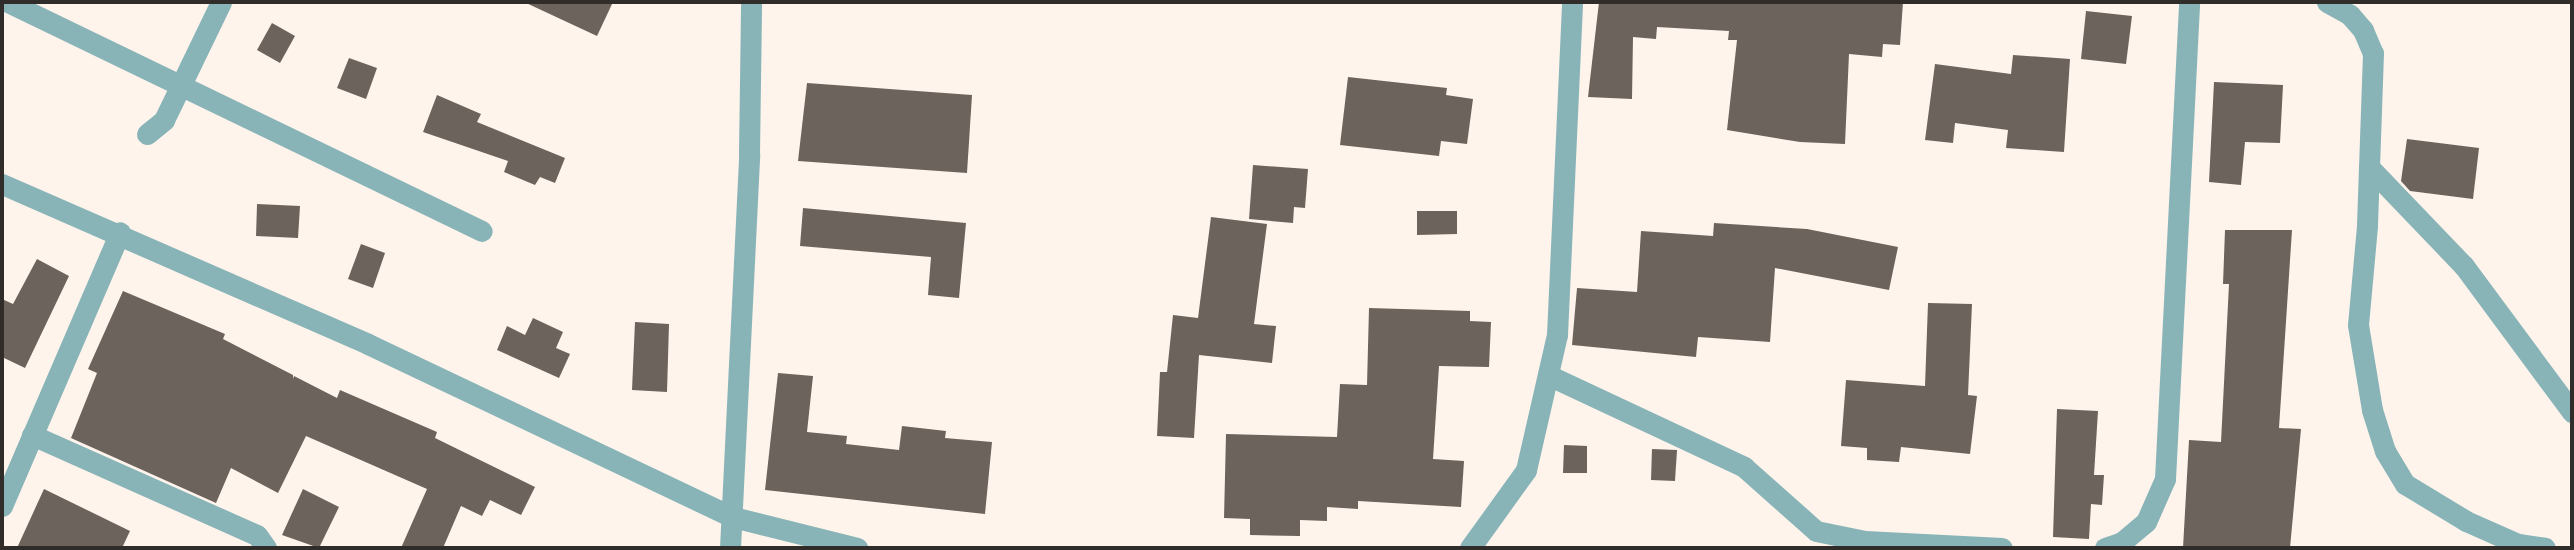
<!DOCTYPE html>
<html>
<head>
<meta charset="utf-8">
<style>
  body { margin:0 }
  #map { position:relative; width:2574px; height:550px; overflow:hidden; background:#fef4ec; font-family:"Nunito Sans",sans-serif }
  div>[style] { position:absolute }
  .building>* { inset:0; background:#6c635d }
  .minor>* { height:21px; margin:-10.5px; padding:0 10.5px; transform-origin:10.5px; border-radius:10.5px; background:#88b4b8 }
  span { translate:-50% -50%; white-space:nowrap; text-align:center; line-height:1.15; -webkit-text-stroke:7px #fff; paint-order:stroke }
  .frame { position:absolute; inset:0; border:4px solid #302c29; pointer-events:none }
</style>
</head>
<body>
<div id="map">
  <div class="building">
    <div style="clip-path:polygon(524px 2px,613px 2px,597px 36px)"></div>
    <div style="clip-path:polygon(1599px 2px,1903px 2px,1900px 45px,1883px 44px,1882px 57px,1849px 54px,1845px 144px,1800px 142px,1727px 130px,1737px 40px,1728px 40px,1729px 31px,1657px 27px,1656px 39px,1633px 37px,1632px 99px,1588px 97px)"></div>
    <div style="clip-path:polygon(2086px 11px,2132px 16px,2126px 64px,2081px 59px)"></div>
    <div style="clip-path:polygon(272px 23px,295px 36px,280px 63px,257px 50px)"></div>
    <div style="clip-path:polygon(2013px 55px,2070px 59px,2064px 152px,2006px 148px,2008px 130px,1955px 123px,1953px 143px,1925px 140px,1935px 64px,2011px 74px)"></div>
    <div style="clip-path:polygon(349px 58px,377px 68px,366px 99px,337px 88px)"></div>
    <div style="clip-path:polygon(1348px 77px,1447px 88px,1446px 95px,1473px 99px,1467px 144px,1441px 141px,1439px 156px,1340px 145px)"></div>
    <div style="clip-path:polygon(2214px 82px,2283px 85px,2280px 143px,2245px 142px,2241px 185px,2209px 182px)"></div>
    <div style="clip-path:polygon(807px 83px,972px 95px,967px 173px,798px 161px)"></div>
    <div style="clip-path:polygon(437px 95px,481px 114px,477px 122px,565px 158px,555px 183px,540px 177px,535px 185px,504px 172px,508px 161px,423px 132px)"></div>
    <div style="clip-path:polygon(2407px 139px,2479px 148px,2473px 199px,2410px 191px,2401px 181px)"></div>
    <div style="clip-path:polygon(1253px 165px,1308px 169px,1305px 208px,1294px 207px,1293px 223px,1249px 219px)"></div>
    <div style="clip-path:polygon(257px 204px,300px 206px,298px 238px,256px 236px)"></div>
    <div style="clip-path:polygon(803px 208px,966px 223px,959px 298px,928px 295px,931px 257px,800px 246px)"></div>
    <div style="clip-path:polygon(1417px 211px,1457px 211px,1457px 234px,1417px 235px)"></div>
    <div style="clip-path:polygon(1211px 217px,1267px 224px,1254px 324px,1276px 326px,1272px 363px,1199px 355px,1194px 438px,1157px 436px,1160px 372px,1167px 372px,1173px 315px,1198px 318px)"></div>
    <div style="clip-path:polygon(1714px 223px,1807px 229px,1898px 247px,1889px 290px,1775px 268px,1770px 342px,1698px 337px,1696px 357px,1572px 345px,1577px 288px,1637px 292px,1641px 231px,1713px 236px)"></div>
    <div style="clip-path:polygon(2225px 230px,2292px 230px,2279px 428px,2301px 429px,2290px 548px,2183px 548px,2189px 440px,2221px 442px,2229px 284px,2223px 284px)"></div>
    <div style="clip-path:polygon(361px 244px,385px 253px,373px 288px,348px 279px)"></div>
    <div style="clip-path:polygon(37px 259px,69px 276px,25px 368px,2px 357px,2px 299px,13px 304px)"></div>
    <div style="clip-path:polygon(123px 291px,225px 334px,223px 339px,293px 375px,293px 379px,294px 376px,337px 398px,340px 390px,437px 432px,435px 438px,535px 487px,521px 515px,490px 500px,482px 516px,461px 506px,443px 548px,401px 548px,427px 489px,306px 436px,278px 493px,231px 468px,216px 503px,71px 438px,97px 373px,88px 369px)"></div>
    <div style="clip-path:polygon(1928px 303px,1972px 304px,1968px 395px,1977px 396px,1970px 454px,1901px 447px,1899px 462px,1867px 460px,1867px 448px,1841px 446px,1846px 380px,1925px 386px)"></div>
    <div style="clip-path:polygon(1369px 308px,1470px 311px,1470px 321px,1491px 322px,1489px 367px,1439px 366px,1433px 459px,1464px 461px,1461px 507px,1358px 501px,1358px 509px,1327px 507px,1327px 521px,1300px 520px,1300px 536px,1250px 535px,1250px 519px,1224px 518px,1226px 434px,1337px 437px,1340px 384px,1367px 385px)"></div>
    <div style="clip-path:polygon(533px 318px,563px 332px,556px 348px,570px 354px,559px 378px,497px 350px,507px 326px,525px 335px)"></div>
    <div style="clip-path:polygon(635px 322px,669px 324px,667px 392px,632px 390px)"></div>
    <div style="clip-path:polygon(778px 373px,813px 376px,807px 432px,847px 436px,846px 444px,899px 450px,902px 426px,946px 431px,945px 438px,992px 442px,985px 514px,765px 490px)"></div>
    <div style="clip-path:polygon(2057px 409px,2098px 411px,2094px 475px,2104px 475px,2102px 505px,2091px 504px,2089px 539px,2053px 537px)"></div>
    <div style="clip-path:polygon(1564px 445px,1587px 446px,1587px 473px,1563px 473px)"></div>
    <div style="clip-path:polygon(1652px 449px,1677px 450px,1675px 481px,1651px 480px)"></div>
    <div style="clip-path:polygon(44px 489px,130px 531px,122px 548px,17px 548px)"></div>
    <div style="clip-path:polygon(303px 489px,339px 507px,319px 548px,282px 535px)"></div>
  </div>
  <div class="minor">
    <div style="left:8px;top:2px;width:526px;rotate:25.79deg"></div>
    <div style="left:2327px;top:2px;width:26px;rotate:29deg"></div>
    <div style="left:2350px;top:15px;width:20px;rotate:49deg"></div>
    <div style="left:2363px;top:30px;width:25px;rotate:67deg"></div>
    <div style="left:2373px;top:53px;width:173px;rotate:92deg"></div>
    <div style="left:2367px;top:226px;width:99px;rotate:95.2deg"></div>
    <div style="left:2358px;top:325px;width:86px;rotate:80.6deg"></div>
    <div style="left:2372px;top:410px;width:43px;rotate:72.4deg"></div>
    <div style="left:2385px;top:451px;width:39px;rotate:59deg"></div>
    <div style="left:2405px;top:484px;width:71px;rotate:31.2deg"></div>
    <div style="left:2466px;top:521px;width:57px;rotate:23.9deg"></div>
    <div style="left:2518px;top:544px;width:27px;rotate:8deg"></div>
    <div style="left:147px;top:134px;width:22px;rotate:-39deg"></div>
    <div style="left:164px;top:120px;width:131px;rotate:-64.2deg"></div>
    <div style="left:2369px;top:167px;width:137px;rotate:46.2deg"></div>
    <div style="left:2464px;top:266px;width:182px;rotate:53.5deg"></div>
    <div style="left:2px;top:184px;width:399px;rotate:23.6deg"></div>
    <div style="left:368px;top:344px;width:404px;rotate:25.4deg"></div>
    <div style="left:733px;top:517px;width:128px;rotate:14deg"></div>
    <div style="left:1548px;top:375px;width:217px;rotate:25.1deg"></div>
    <div style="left:1744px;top:467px;width:96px;rotate:41.6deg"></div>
    <div style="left:1816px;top:531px;width:50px;rotate:11.5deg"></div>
    <div style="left:1865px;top:541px;width:137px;rotate:2.9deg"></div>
    <div style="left:32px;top:435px;width:246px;rotate:24deg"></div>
    <div style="left:257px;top:535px;width:16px;rotate:55deg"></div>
    <div style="left:2px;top:506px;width:298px;rotate:-66.7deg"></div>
    <div style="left:730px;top:548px;width:395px;rotate:-87.2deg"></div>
    <div style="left:749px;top:153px;width:151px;rotate:-89.2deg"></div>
    <div style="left:1470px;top:548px;width:96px;rotate:-54.3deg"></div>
    <div style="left:1526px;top:470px;width:139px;rotate:-77.1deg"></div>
    <div style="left:1557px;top:335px;width:333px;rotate:-87.4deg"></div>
    <div style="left:2105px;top:548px;width:18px;rotate:-19deg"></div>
    <div style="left:2122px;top:542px;width:31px;rotate:-40deg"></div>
    <div style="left:2146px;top:522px;width:47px;rotate:-66.2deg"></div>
    <div style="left:2165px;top:479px;width:478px;rotate:-87.1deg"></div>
  </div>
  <div class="frame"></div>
</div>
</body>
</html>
